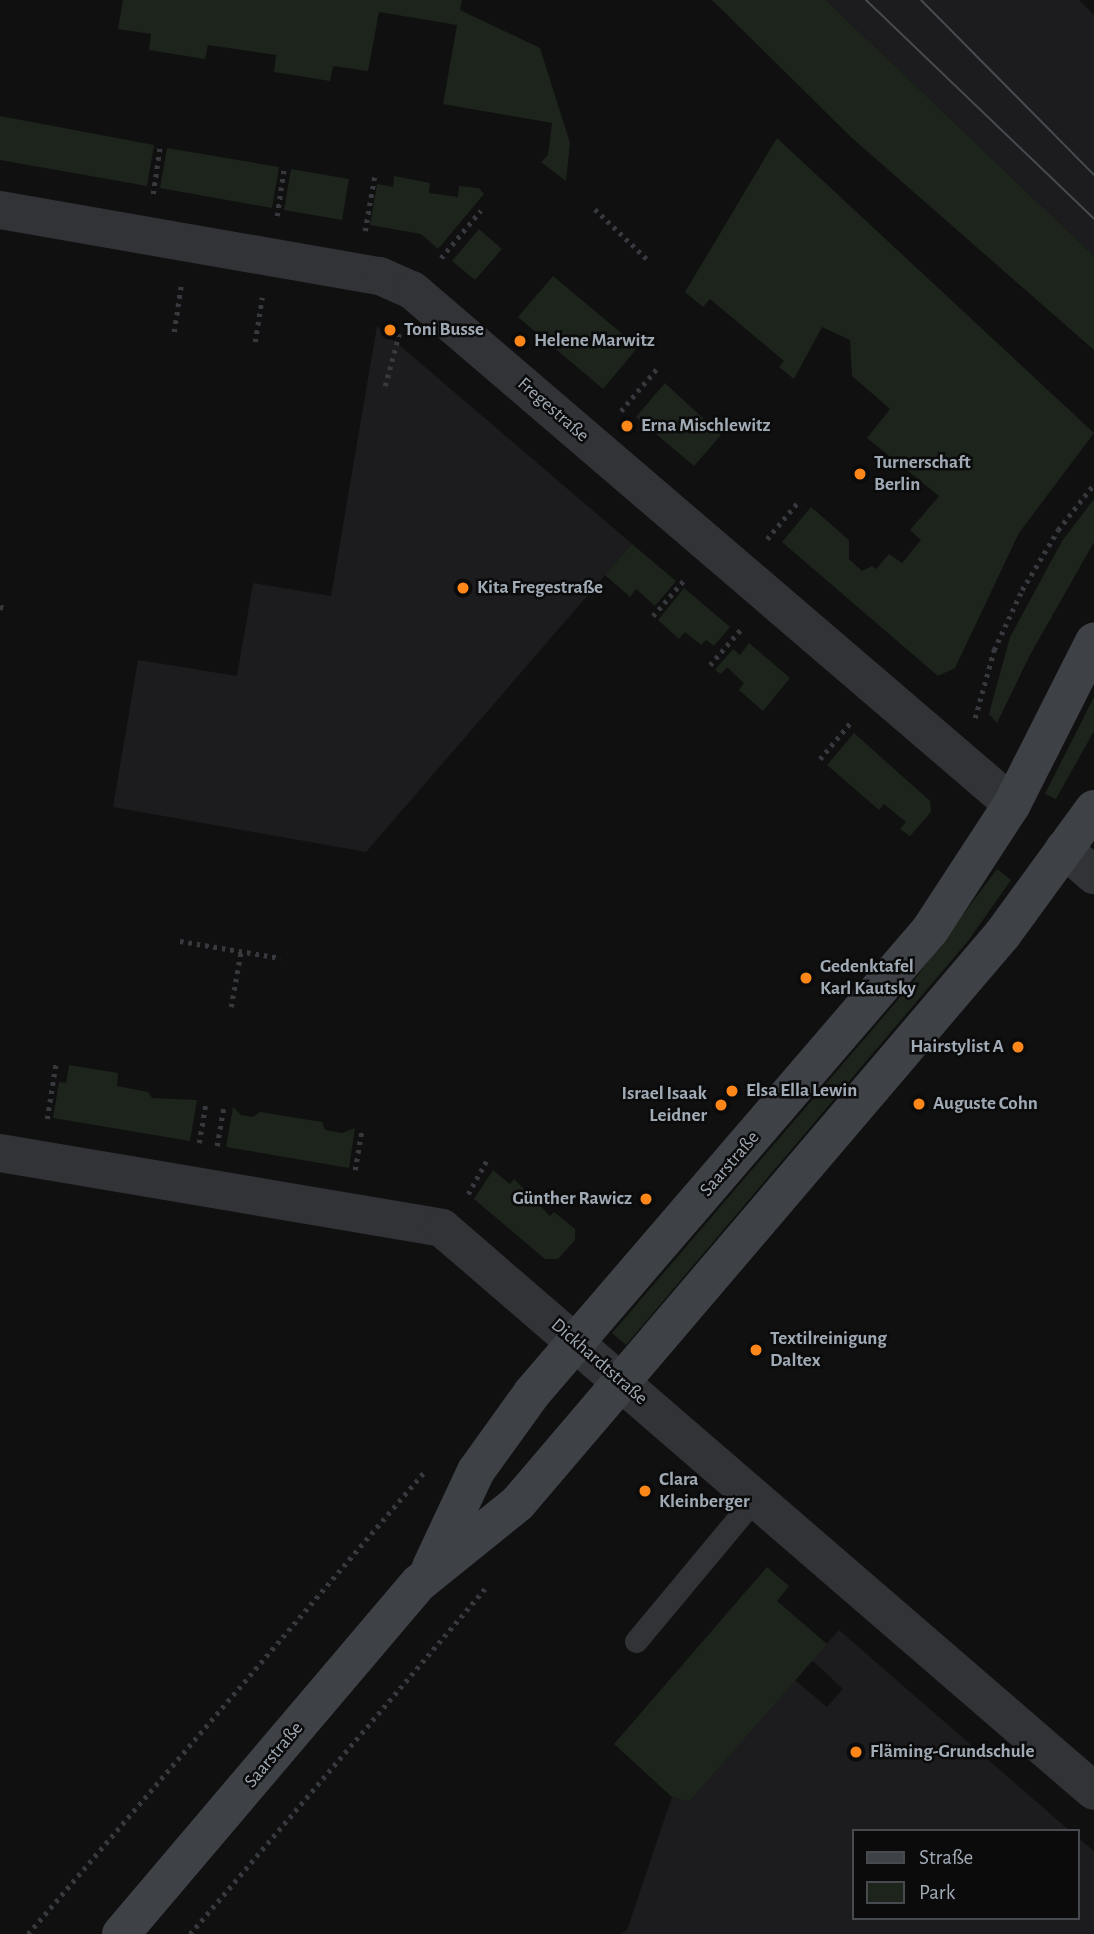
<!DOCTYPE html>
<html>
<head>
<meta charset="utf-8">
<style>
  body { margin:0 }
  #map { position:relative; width:1094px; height:1934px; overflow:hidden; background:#101011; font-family:"Alegreya Sans",sans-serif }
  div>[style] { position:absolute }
  .built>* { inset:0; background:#1c1c1e }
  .green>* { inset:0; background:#1c241c }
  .path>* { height:4.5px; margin-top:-2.25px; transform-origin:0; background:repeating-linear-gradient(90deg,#363a3e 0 3.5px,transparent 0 8.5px) }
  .service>* { height:23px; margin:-11.5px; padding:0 11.5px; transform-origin:11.5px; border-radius:11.5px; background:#313337 }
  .minor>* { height:38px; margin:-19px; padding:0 19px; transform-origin:19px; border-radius:19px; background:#313337 }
  .secondary>* { height:38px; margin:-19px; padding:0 19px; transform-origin:19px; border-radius:19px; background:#3e4247 }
  .tram>* { height:2px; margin:-1px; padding:0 1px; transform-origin:1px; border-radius:1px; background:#474b50 }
  .dots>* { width:19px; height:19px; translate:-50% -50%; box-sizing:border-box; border:4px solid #0b0b0c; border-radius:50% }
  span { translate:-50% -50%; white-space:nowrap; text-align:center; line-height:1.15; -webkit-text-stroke:5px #0b0b0c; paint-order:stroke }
  .poi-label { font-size:19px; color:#a0aab4; font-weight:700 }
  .left { translate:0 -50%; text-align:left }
  .right { translate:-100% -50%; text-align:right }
  .street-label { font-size:19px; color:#a0aab4 }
  .legend { position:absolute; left:852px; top:1829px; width:228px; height:91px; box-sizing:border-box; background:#0b0b0c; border:2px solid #474b4f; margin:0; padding:9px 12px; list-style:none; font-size:21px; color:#a0aab4 }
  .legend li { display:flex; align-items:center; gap:14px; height:35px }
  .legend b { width:35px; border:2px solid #474b4f }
</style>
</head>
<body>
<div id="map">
  <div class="built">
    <div style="clip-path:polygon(826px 0,1079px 0,1094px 15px,1094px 256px)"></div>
    <div style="clip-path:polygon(377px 326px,632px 544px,366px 852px,113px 807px,138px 660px,237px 676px,253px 583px,331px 596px)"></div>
    <div style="clip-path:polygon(839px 1630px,1070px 1831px,854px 1831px,854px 1918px,1078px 1918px,1078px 1838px,1094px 1851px,1094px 1934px,620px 1934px,627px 1930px,672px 1797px,689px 1802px,795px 1680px,827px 1707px,843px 1689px,812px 1660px)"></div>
  </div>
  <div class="green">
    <div style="clip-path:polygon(123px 0,462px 0,460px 10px,540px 48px,570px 143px,566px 181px,541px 162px,548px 155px,552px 123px,443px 104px,457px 25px,379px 12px,368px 71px,333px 66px,330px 81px,274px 72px,276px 55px,208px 45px,205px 59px,149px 50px,151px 34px,118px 29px)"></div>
    <div style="clip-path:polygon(712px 0,826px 0,1094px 256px,1094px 350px,852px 138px)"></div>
    <div style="clip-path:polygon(0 116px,154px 145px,147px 186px,0 160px)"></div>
    <div style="clip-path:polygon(777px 138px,1094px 433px,1019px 533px,955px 668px,938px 676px,782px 542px,811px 507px,849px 540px,849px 559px,862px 571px,872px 566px,876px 569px,889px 554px,902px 563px,921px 540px,910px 530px,939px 496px,867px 438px,890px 409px,852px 376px,850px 340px,822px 327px,794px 379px,779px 367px,784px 361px,710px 299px,703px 307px,685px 292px)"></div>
    <div style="clip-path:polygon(167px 148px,279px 167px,272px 208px,160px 188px)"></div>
    <div style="clip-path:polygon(291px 169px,349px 179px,342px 220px,284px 210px)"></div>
    <div style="clip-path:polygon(394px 176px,430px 183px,429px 193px,458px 197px,459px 186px,479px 188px,484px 194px,438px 249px,421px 234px,370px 225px,377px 184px,393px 187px)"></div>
    <div style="clip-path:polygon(479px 229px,502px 249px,475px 280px,452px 261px)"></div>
    <div style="clip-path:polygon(553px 276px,638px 347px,603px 389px,518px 317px)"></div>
    <div style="clip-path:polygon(665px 383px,721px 435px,694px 466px,636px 417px)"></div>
    <div style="clip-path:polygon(1094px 499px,1094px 542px,1030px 655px,997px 723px,989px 714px,1010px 637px,1062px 541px)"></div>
    <div style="clip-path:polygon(632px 544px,676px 581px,655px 606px,636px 589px,630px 597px,605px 575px)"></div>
    <div style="clip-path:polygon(684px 588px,730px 627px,714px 646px,706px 640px,701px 645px,685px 632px,679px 639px,658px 620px)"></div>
    <div style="clip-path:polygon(749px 643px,790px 678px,763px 711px,739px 690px,744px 683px,727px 667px,721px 674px,715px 670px,733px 649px,740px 655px)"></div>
    <div style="clip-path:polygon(1094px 697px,1094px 731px,1056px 799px,1045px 794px)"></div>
    <div style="clip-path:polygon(854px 733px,930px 801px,931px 812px,910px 836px,900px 829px,906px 822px,884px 804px,879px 810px,827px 765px)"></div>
    <div style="clip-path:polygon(997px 869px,1011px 880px,968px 941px,626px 1345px,612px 1333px,908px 988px)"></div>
    <div style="clip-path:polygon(69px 1065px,118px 1073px,117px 1086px,148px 1092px,152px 1098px,197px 1100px,190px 1141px,53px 1118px,59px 1082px,66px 1083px)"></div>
    <div style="clip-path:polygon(233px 1107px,241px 1115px,253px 1117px,260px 1112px,322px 1122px,325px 1130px,342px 1133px,355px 1128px,349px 1168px,226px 1147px)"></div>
    <div style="clip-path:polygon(493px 1170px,510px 1184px,514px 1179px,550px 1216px,554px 1212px,575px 1229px,575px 1240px,558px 1259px,545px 1259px,474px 1199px)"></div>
    <div style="clip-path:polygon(767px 1567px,789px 1586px,777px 1601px,827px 1644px,689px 1802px,672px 1797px,614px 1744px)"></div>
  </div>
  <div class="path">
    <div style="left:153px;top:194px;width:49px;rotate:-81.7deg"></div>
    <div style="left:595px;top:209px;width:74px;rotate:43.9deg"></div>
    <div style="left:277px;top:216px;width:49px;rotate:-81.7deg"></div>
    <div style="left:365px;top:231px;width:59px;rotate:-80.2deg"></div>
    <div style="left:441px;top:258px;width:62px;rotate:-50.2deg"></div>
    <div style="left:174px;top:332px;width:48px;rotate:-81.5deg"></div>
    <div style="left:255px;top:342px;width:45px;rotate:-81deg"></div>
    <div style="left:385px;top:386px;width:54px;rotate:-74.9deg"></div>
    <div style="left:621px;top:411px;width:59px;rotate:-49.8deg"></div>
    <div style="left:767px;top:539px;width:48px;rotate:-50deg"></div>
    <div style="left:0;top:607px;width:7px;rotate:8deg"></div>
    <div style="left:653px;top:616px;width:48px;rotate:-49.3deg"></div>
    <div style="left:710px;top:665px;width:48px;rotate:-49.3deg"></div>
    <div style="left:975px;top:718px;width:71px;rotate:-74.4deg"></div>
    <div style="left:994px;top:650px;width:66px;rotate:-65deg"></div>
    <div style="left:1022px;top:590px;width:70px;rotate:-59deg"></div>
    <div style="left:1058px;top:530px;width:58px;rotate:-52deg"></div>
    <div style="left:820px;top:759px;width:48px;rotate:-50deg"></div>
    <div style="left:180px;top:941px;width:102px;rotate:9.6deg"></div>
    <div style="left:231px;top:1007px;width:57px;rotate:-79.9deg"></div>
    <div style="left:47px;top:1119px;width:58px;rotate:-81deg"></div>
    <div style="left:199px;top:1143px;width:42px;rotate:-80.3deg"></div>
    <div style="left:217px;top:1146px;width:42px;rotate:-80.3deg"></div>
    <div style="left:355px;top:1170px;width:42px;rotate:-80.3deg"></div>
    <div style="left:468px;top:1194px;width:41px;rotate:-60.9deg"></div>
    <div style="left:28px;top:1934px;width:610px;rotate:-49.39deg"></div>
    <div style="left:190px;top:1934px;width:454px;rotate:-49.5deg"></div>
  </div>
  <div class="service">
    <div style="left:636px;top:1641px;width:187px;rotate:-50.2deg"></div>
  </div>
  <div class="minor">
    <div style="left:0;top:210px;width:386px;rotate:9.9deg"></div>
    <div style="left:380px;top:276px;width:35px;rotate:24deg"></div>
    <div style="left:412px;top:290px;width:790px;rotate:40.59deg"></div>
    <div style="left:1064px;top:849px;width:40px;rotate:41deg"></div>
    <div style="left:0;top:1153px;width:448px;rotate:9.6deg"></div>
    <div style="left:442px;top:1228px;width:861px;rotate:40.81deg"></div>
  </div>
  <div class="secondary">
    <div style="left:431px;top:1567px;width:106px;rotate:-64.9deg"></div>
    <div style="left:476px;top:1471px;width:96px;rotate:-54.3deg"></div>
    <div style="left:532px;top:1393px;width:611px;rotate:-49.32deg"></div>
    <div style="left:930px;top:930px;width:150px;rotate:-56.9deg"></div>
    <div style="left:1012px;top:804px;width:182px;rotate:-63.2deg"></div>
    <div style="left:121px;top:1934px;width:460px;rotate:-49.7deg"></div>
    <div style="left:419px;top:1583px;width:127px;rotate:-38.9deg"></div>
    <div style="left:518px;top:1503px;width:746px;rotate:-49.57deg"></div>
    <div style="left:1002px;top:935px;width:156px;rotate:-53.9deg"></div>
  </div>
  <div class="tram">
    <div style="left:866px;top:0;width:316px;rotate:43.8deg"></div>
    <div style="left:921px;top:0;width:246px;rotate:45.3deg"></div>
  </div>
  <div class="dots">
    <div style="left:390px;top:330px;background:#ff871a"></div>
    <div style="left:520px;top:341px;background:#ff871a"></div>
    <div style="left:627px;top:426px;background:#ff871a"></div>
    <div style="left:860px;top:474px;background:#ff871a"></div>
    <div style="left:463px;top:588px;background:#ff871a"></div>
    <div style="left:806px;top:978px;background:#ff871a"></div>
    <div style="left:1018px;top:1047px;background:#ff871a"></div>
    <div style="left:732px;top:1091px;background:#ff871a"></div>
    <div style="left:919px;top:1104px;background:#ff871a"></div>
    <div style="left:721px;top:1105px;background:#ff871a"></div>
    <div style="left:646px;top:1199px;background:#ff871a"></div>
    <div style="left:756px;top:1350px;background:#ff871a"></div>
    <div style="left:645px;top:1491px;background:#ff871a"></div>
    <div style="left:856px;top:1752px;background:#ff871a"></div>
  </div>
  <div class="poi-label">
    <span class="left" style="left:404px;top:330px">Toni Busse</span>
    <span class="left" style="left:534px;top:341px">Helene Marwitz</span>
    <span class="left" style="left:641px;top:426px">Erna Mischlewitz</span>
    <span class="left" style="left:874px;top:474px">Turnerschaft<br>Berlin</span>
    <span class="left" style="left:477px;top:588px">Kita Fregestraße</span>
    <span class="left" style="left:820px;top:978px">Gedenktafel<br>Karl Kautsky</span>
    <span class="right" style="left:1004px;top:1047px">Hairstylist A</span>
    <span class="left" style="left:746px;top:1091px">Elsa Ella Lewin</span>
    <span class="right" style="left:707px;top:1105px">Israel Isaak<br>Leidner</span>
    <span class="left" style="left:933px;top:1104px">Auguste Cohn</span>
    <span class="right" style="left:632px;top:1199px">Günther Rawicz</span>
    <span class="left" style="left:770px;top:1350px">Textilreinigung<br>Daltex</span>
    <span class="left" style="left:659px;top:1491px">Clara<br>Kleinberger</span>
    <span class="left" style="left:870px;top:1752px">Fläming-Grundschule</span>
  </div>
  <div class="street-label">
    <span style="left:553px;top:410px;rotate:41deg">Fregestraße</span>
    <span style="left:730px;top:1164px;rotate:-49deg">Saarstraße</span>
    <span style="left:599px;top:1362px;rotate:41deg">Dickhardtstraße</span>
    <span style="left:274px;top:1755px;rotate:-50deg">Saarstraße</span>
  </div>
  <ul class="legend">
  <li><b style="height:9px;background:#3e4247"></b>Straße</li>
  <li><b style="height:19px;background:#1c241c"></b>Park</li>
  </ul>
</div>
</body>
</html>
